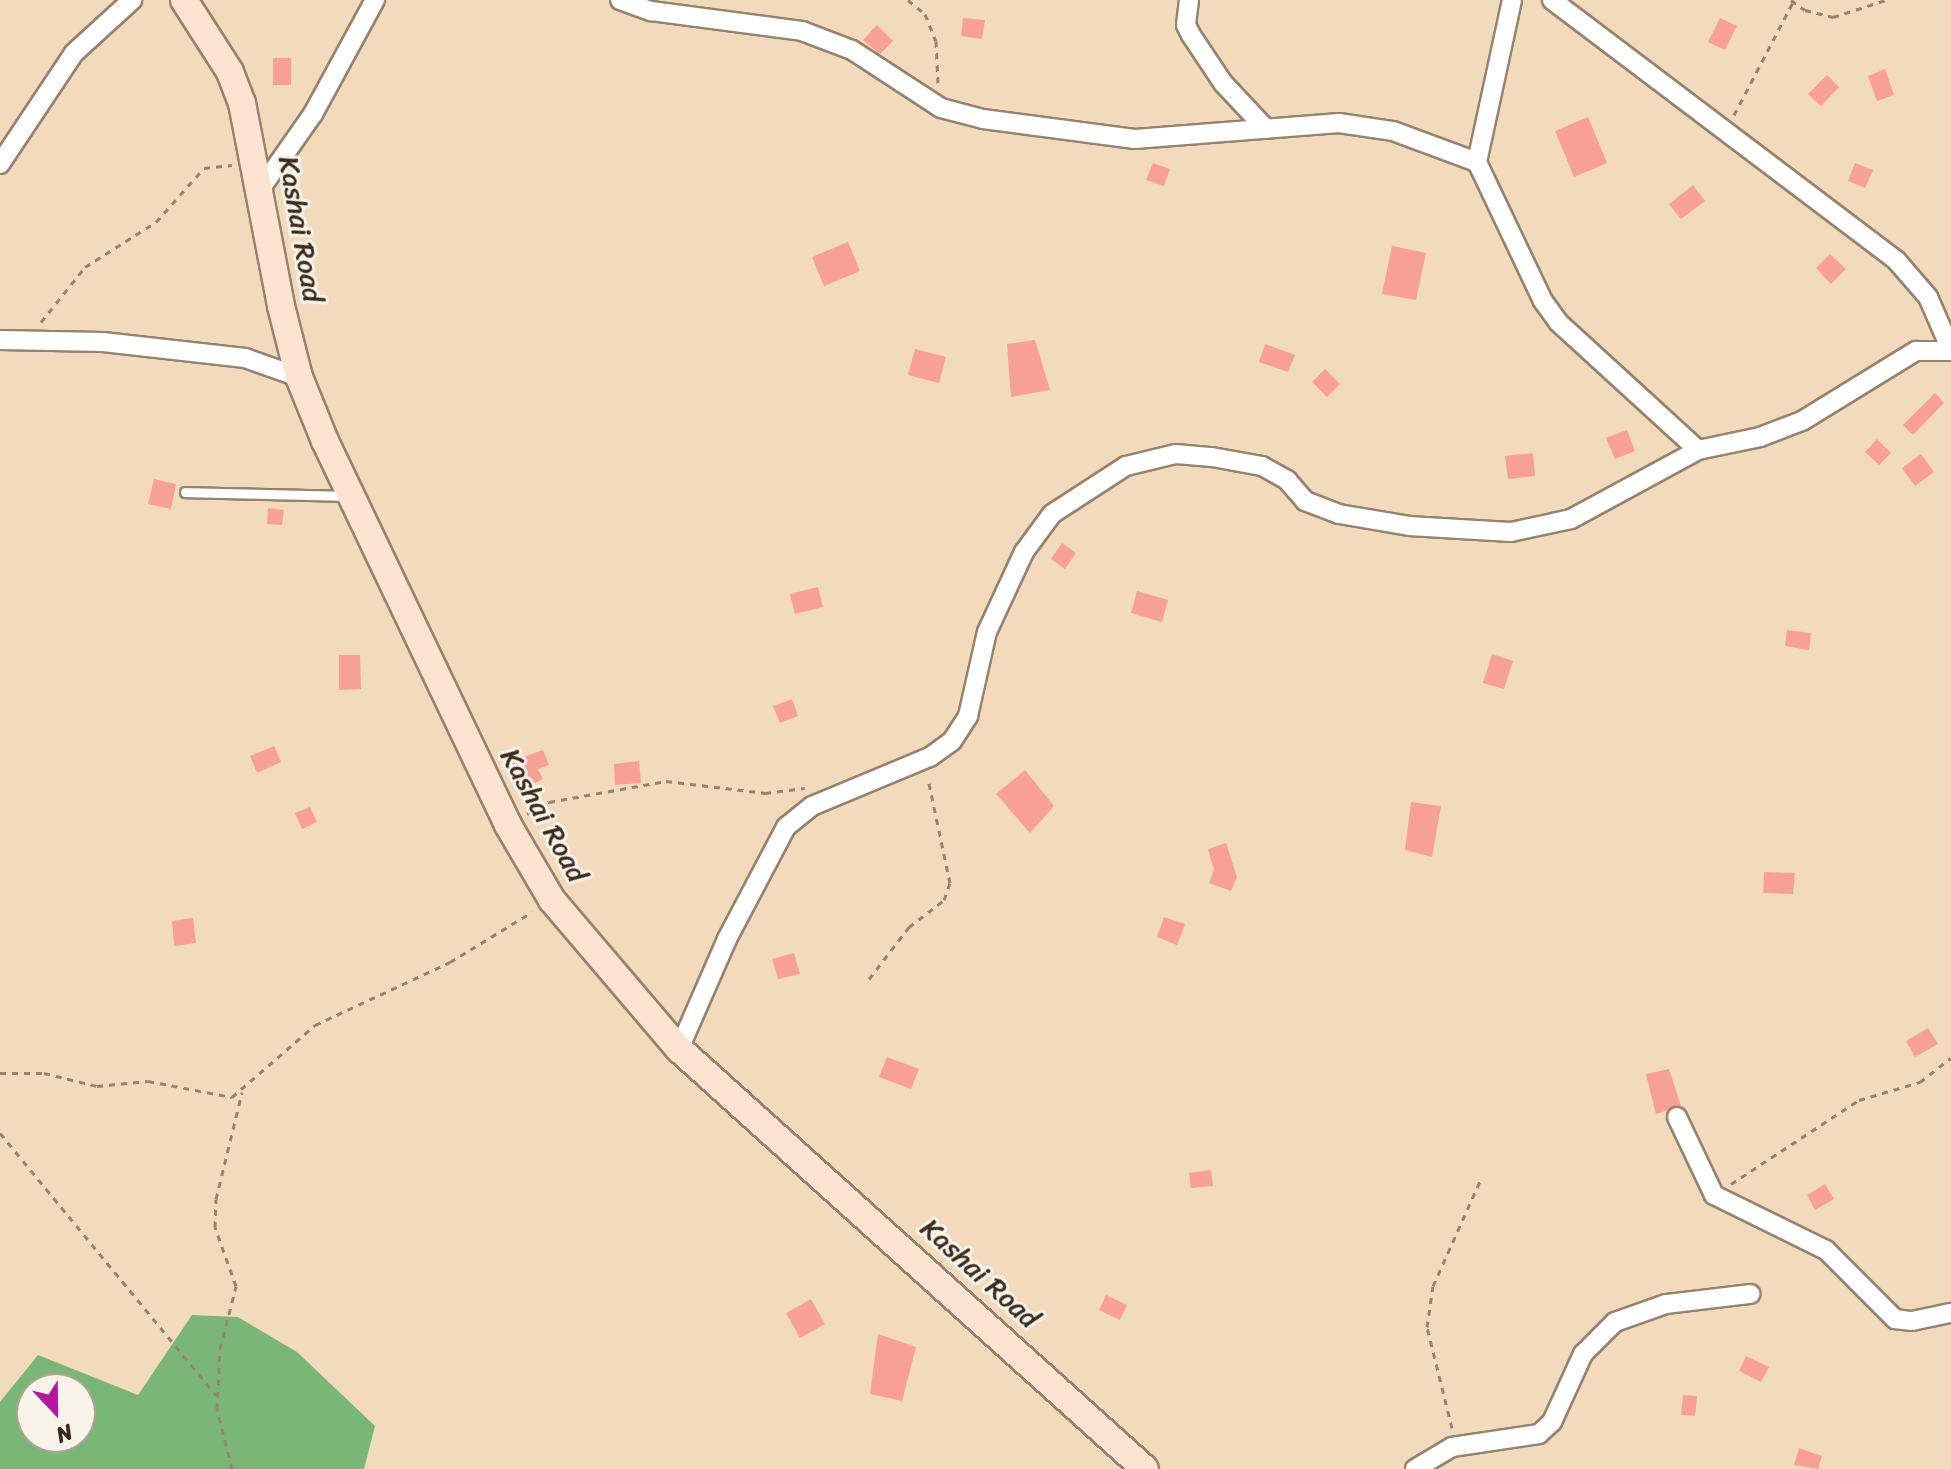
<!DOCTYPE html>
<html>
<head>
<meta charset="utf-8">
<style>
  body { margin:0 }
  #map { position:relative; width:1951px; height:1469px; overflow:hidden; background:#f1dbbc; font-family:Sriracha,sans-serif }
  div>[style] { position:absolute }
  .forest>* { inset:0; background:#7ab777 }
  .building>* { inset:0; background:#f89f96 }
  .path>* { height:3px; margin-top:-1.5px; transform-origin:0; background:repeating-linear-gradient(90deg,#96826d 0 6px,transparent 0 12px) }
  .roads { filter:drop-shadow(2px 0 #96826d) drop-shadow(-2px 0 #96826d) drop-shadow(0 2px #96826d) drop-shadow(0 -2px #96826d) }
  .lane>* { height:9px; margin:-4.5px; padding:0 4.5px; transform-origin:4.5px; border-radius:4.5px; background:#fff }
  .street>* { height:18px; margin:-9px; padding:0 9px; transform-origin:9px; border-radius:9px; background:#fff }
  .secondary>* { height:26px; margin:-13px; padding:0 13px; transform-origin:13px; border-radius:13px; background:#fde4d1 }
  span { translate:-50% -50%; white-space:nowrap; text-align:center; line-height:1.15; -webkit-text-stroke:6px #f7f3e8; paint-order:stroke }
  .street-label { font-size:28px; color:#3b2a1e }
  .north { position:absolute; left:16px; top:1373px; width:80px; height:80px; box-sizing:border-box; background:#f7f3e8; border:2px solid #aca397; border-radius:50%; rotate:158deg; font-size:22px; font-weight:700; line-height:32px; text-align:center; color:#3b2a1e }
  .north::after { content:''; display:block; margin:auto; width:28px; height:36px; background:#b5179e; clip-path:polygon(50% 0,100% 100%,50% 72%,0 100%) }
</style>
</head>
<body>
<div id="map">
  <div class="forest">
    <div style="clip-path:polygon(evenodd,192px 1315px,238px 1317px,297px 1352px,375px 1426px,364px 1469px,0 1469px,0 1402px,38px 1355px,138px 1395px,192px 1315px,32px 1389px,80px 1389px,80px 1437px,32px 1437px,32px 1389px)"></div>
  </div>
  <div class="building">
    <div style="clip-path:polygon(963px 18px,985px 20px,982px 39px,961px 36px)"></div>
    <div style="clip-path:polygon(1720px 18px,1737px 26px,1725px 50px,1708px 42px)"></div>
    <div style="clip-path:polygon(877px 25px,893px 41px,880px 54px,863px 40px)"></div>
    <div style="clip-path:polygon(273px 58px,291px 58px,291px 85px,273px 85px)"></div>
    <div style="clip-path:polygon(1885px 69px,1894px 95px,1877px 101px,1868px 76px)"></div>
    <div style="clip-path:polygon(1827px 75px,1839px 87px,1821px 106px,1808px 94px)"></div>
    <div style="clip-path:polygon(1588px 117px,1607px 163px,1574px 177px,1555px 131px)"></div>
    <div style="clip-path:polygon(1153px 163px,1170px 169px,1164px 186px,1146px 180px)"></div>
    <div style="clip-path:polygon(1855px 163px,1873px 170px,1865px 188px,1848px 181px)"></div>
    <div style="clip-path:polygon(1693px 185px,1705px 201px,1681px 219px,1669px 204px)"></div>
    <div style="clip-path:polygon(848px 242px,860px 271px,824px 286px,812px 257px)"></div>
    <div style="clip-path:polygon(1392px 246px,1426px 253px,1416px 300px,1382px 294px)"></div>
    <div style="clip-path:polygon(1830px 254px,1846px 269px,1831px 284px,1816px 268px)"></div>
    <div style="clip-path:polygon(1035px 340px,1050px 390px,1011px 397px,1007px 344px)"></div>
    <div style="clip-path:polygon(1265px 344px,1295px 355px,1288px 372px,1259px 362px)"></div>
    <div style="clip-path:polygon(915px 349px,946px 357px,939px 383px,908px 375px)"></div>
    <div style="clip-path:polygon(1325px 369px,1340px 384px,1327px 397px,1312px 382px)"></div>
    <div style="clip-path:polygon(1935px 393px,1944px 403px,1913px 435px,1903px 425px)"></div>
    <div style="clip-path:polygon(1627px 430px,1635px 451px,1615px 459px,1606px 438px)"></div>
    <div style="clip-path:polygon(1877px 439px,1891px 453px,1879px 465px,1865px 452px)"></div>
    <div style="clip-path:polygon(1533px 453px,1535px 476px,1508px 479px,1505px 456px)"></div>
    <div style="clip-path:polygon(1921px 454px,1934px 472px,1915px 486px,1902px 468px)"></div>
    <div style="clip-path:polygon(154px 479px,176px 484px,171px 509px,148px 504px)"></div>
    <div style="clip-path:polygon(268px 508px,284px 510px,282px 525px,267px 524px)"></div>
    <div style="clip-path:polygon(1062px 543px,1076px 553px,1065px 569px,1051px 559px)"></div>
    <div style="clip-path:polygon(818px 587px,823px 607px,795px 614px,790px 594px)"></div>
    <div style="clip-path:polygon(1137px 591px,1168px 600px,1162px 622px,1131px 613px)"></div>
    <div style="clip-path:polygon(1787px 630px,1811px 633px,1809px 650px,1785px 646px)"></div>
    <div style="clip-path:polygon(1492px 654px,1513px 661px,1504px 689px,1483px 683px)"></div>
    <div style="clip-path:polygon(339px 655px,360px 655px,361px 689px,339px 690px)"></div>
    <div style="clip-path:polygon(792px 699px,798px 716px,780px 723px,773px 706px)"></div>
    <div style="clip-path:polygon(274px 746px,281px 762px,257px 773px,250px 756px)"></div>
    <div style="clip-path:polygon(543px 750px,549px 765px,538px 769px,543px 779px,531px 785px,510px 762px)"></div>
    <div style="clip-path:polygon(639px 761px,641px 783px,615px 785px,614px 764px)"></div>
    <div style="clip-path:polygon(1025px 770px,1054px 806px,1030px 833px,996px 794px)"></div>
    <div style="clip-path:polygon(1411px 802px,1441px 806px,1432px 857px,1405px 850px)"></div>
    <div style="clip-path:polygon(310px 807px,317px 822px,302px 829px,295px 813px)"></div>
    <div style="clip-path:polygon(1226px 843px,1237px 877px,1231px 891px,1209px 883px,1214px 870px,1208px 849px)"></div>
    <div style="clip-path:polygon(1764px 872px,1795px 873px,1793px 894px,1763px 893px)"></div>
    <div style="clip-path:polygon(1164px 917px,1185px 924px,1177px 945px,1157px 937px)"></div>
    <div style="clip-path:polygon(193px 918px,196px 943px,174px 946px,172px 921px)"></div>
    <div style="clip-path:polygon(794px 953px,800px 974px,778px 979px,772px 959px)"></div>
    <div style="clip-path:polygon(1928px 1028px,1938px 1044px,1915px 1057px,1906px 1041px)"></div>
    <div style="clip-path:polygon(887px 1057px,919px 1069px,911px 1089px,879px 1077px)"></div>
    <div style="clip-path:polygon(1669px 1069px,1681px 1106px,1656px 1114px,1646px 1074px)"></div>
    <div style="clip-path:polygon(1211px 1170px,1213px 1186px,1191px 1188px,1189px 1173px)"></div>
    <div style="clip-path:polygon(1825px 1184px,1834px 1199px,1815px 1210px,1807px 1195px)"></div>
    <div style="clip-path:polygon(1106px 1295px,1127px 1305px,1120px 1320px,1099px 1310px)"></div>
    <div style="clip-path:polygon(811px 1299px,825px 1324px,800px 1338px,786px 1313px)"></div>
    <div style="clip-path:polygon(878px 1334px,916px 1347px,902px 1401px,870px 1394px)"></div>
    <div style="clip-path:polygon(1746px 1356px,1769px 1367px,1761px 1382px,1739px 1371px)"></div>
    <div style="clip-path:polygon(1683px 1395px,1697px 1396px,1695px 1416px,1681px 1415px)"></div>
    <div style="clip-path:polygon(1799px 1448px,1822px 1456px,1818px 1469px,1794px 1465px)"></div>
  </div>
  <div class="path">
    <div style="left:908px;top:0;width:22px;rotate:39deg"></div>
    <div style="left:925px;top:14px;width:29px;rotate:68deg"></div>
    <div style="left:936px;top:41px;width:43px;rotate:87.3deg"></div>
    <div style="left:1791px;top:0;width:17px;rotate:36deg"></div>
    <div style="left:1805px;top:10px;width:29px;rotate:14deg"></div>
    <div style="left:1833px;top:17px;width:56px;rotate:-17.8deg"></div>
    <div style="left:1734px;top:115px;width:127px;rotate:-62.4deg"></div>
    <div style="left:41px;top:322px;width:70px;rotate:-51.3deg"></div>
    <div style="left:85px;top:267px;width:84px;rotate:-32.4deg"></div>
    <div style="left:156px;top:222px;width:72px;rotate:-48.4deg"></div>
    <div style="left:204px;top:168px;width:28px;rotate:-6deg"></div>
    <div style="left:527px;top:814px;width:25px;rotate:-29deg"></div>
    <div style="left:549px;top:802px;width:119px;rotate:-10.2deg"></div>
    <div style="left:666px;top:781px;width:100px;rotate:6.9deg"></div>
    <div style="left:765px;top:793px;width:40px;rotate:-7.1deg"></div>
    <div style="left:869px;top:979px;width:66px;rotate:-52.4deg"></div>
    <div style="left:909px;top:927px;width:44px;rotate:-37.6deg"></div>
    <div style="left:944px;top:900px;width:18px;rotate:-71deg"></div>
    <div style="left:950px;top:883px;width:106px;rotate:-101.9deg"></div>
    <div style="left:0;top:1073px;width:44px"></div>
    <div style="left:44px;top:1073px;width:55px;rotate:13.8deg"></div>
    <div style="left:97px;top:1086px;width:51px;rotate:-5.6deg"></div>
    <div style="left:148px;top:1081px;width:86px;rotate:10.8deg"></div>
    <div style="left:232px;top:1097px;width:110px;rotate:-40.9deg"></div>
    <div style="left:315px;top:1025px;width:149px;rotate:-25deg"></div>
    <div style="left:450px;top:962px;width:96px;rotate:-31.4deg"></div>
    <div style="left:0;top:1133px;width:340px;rotate:50.5deg"></div>
    <div style="left:1731px;top:1184px;width:153px;rotate:-33.3deg"></div>
    <div style="left:1859px;top:1100px;width:64px;rotate:-16.4deg"></div>
    <div style="left:1920px;top:1082px;width:39px;rotate:-38deg"></div>
    <div style="left:1452px;top:1428px;width:104px;rotate:-103.9deg"></div>
    <div style="left:1427px;top:1327px;width:41px;rotate:-81.7deg"></div>
    <div style="left:1433px;top:1286px;width:115px;rotate:-65.9deg"></div>
    <div style="left:232px;top:1469px;width:62px;rotate:-104deg"></div>
    <div style="left:217px;top:1409px;width:60px;rotate:-87.1deg"></div>
    <div style="left:220px;top:1349px;width:65px;rotate:-75.7deg"></div>
    <div style="left:236px;top:1286px;width:63px;rotate:-109.6deg"></div>
    <div style="left:215px;top:1227px;width:28px;rotate:-88deg"></div>
    <div style="left:216px;top:1199px;width:110px;rotate:-76.3deg"></div>
  </div>
  <div class="roads">
    <div class="lane">
      <div style="left:185px;top:492px;width:161px;rotate:1.4deg"></div>
    </div>
    <div class="street">
      <div style="left:620px;top:0;width:33px;rotate:20deg"></div>
      <div style="left:651px;top:11px;width:152px;rotate:7.5deg"></div>
      <div style="left:802px;top:31px;width:53px;rotate:20.8deg"></div>
      <div style="left:852px;top:50px;width:106px;rotate:33.1deg"></div>
      <div style="left:941px;top:108px;width:43px;rotate:14.7deg"></div>
      <div style="left:983px;top:119px;width:153px;rotate:7.5deg"></div>
      <div style="left:1135px;top:139px;width:205px;rotate:-4.5deg"></div>
      <div style="left:1339px;top:123px;width:55px;rotate:8.4deg"></div>
      <div style="left:1393px;top:131px;width:90px;rotate:20.3deg"></div>
      <div style="left:1189px;top:0;width:25px;rotate:97deg"></div>
      <div style="left:1186px;top:25px;width:11px;rotate:63deg"></div>
      <div style="left:1191px;top:35px;width:58px;rotate:56.3deg"></div>
      <div style="left:1223px;top:83px;width:63px;rotate:46.9deg"></div>
      <div style="left:1512px;top:0;width:166px;rotate:102.2deg"></div>
      <div style="left:1477px;top:162px;width:154px;rotate:64.6deg"></div>
      <div style="left:1543px;top:301px;width:27px;rotate:54deg"></div>
      <div style="left:1559px;top:323px;width:188px;rotate:42.4deg"></div>
      <div style="left:1552px;top:0;width:431px;rotate:37.1deg"></div>
      <div style="left:1896px;top:260px;width:49px;rotate:49.1deg"></div>
      <div style="left:1928px;top:297px;width:58px;rotate:66.5deg"></div>
      <div style="left:0;top:164px;width:133px;rotate:-56.3deg"></div>
      <div style="left:74px;top:53px;width:79px;rotate:-42.4deg"></div>
      <div style="left:259px;top:191px;width:94px;rotate:-55deg"></div>
      <div style="left:313px;top:114px;width:130px;rotate:-61.5deg"></div>
      <div style="left:0;top:340px;width:103px;rotate:1.1deg"></div>
      <div style="left:103px;top:342px;width:143px;rotate:6.4deg"></div>
      <div style="left:245px;top:358px;width:57px;rotate:19.4deg"></div>
      <div style="left:679px;top:1049px;width:120px;rotate:-66.4deg"></div>
      <div style="left:727px;top:939px;width:127px;rotate:-62.2deg"></div>
      <div style="left:786px;top:827px;width:33px;rotate:-39deg"></div>
      <div style="left:812px;top:806px;width:128px;rotate:-22.6deg"></div>
      <div style="left:930px;top:757px;width:27px;rotate:-36deg"></div>
      <div style="left:952px;top:741px;width:30px;rotate:-57deg"></div>
      <div style="left:968px;top:716px;width:86px;rotate:-77.3deg"></div>
      <div style="left:987px;top:632px;width:88px;rotate:-65.2deg"></div>
      <div style="left:1024px;top:552px;width:47px;rotate:-53.6deg"></div>
      <div style="left:1052px;top:514px;width:88px;rotate:-33deg"></div>
      <div style="left:1126px;top:466px;width:51px;rotate:-13.5deg"></div>
      <div style="left:1176px;top:454px;width:36px;rotate:5deg"></div>
      <div style="left:1212px;top:457px;width:51px;rotate:10.2deg"></div>
      <div style="left:1262px;top:466px;width:29px;rotate:29deg"></div>
      <div style="left:1287px;top:480px;width:28px;rotate:49deg"></div>
      <div style="left:1305px;top:501px;width:36px;rotate:21deg"></div>
      <div style="left:1339px;top:514px;width:71px;rotate:9.7deg"></div>
      <div style="left:1409px;top:526px;width:102px;rotate:3.4deg"></div>
      <div style="left:1511px;top:532px;width:61px;rotate:-12.2deg"></div>
      <div style="left:1571px;top:519px;width:145px;rotate:-28.5deg"></div>
      <div style="left:1698px;top:450px;width:63px;rotate:-11.8deg"></div>
      <div style="left:1760px;top:437px;width:45px;rotate:-20.9deg"></div>
      <div style="left:1802px;top:421px;width:134px;rotate:-31.6deg"></div>
      <div style="left:1916px;top:351px;width:35px"></div>
      <div style="left:1677px;top:1117px;width:86px;rotate:64.6deg"></div>
      <div style="left:1714px;top:1195px;width:125px;rotate:26.2deg"></div>
      <div style="left:1826px;top:1250px;width:98px;rotate:45deg"></div>
      <div style="left:1895px;top:1319px;width:17px;rotate:7deg"></div>
      <div style="left:1912px;top:1321px;width:40px;rotate:-12deg"></div>
      <div style="left:1415px;top:1469px;width:43px;rotate:-30.7deg"></div>
      <div style="left:1452px;top:1447px;width:88px;rotate:-8.5deg"></div>
      <div style="left:1539px;top:1434px;width:18px;rotate:-43deg"></div>
      <div style="left:1552px;top:1422px;width:75px;rotate:-65.5deg"></div>
      <div style="left:1583px;top:1354px;width:45px;rotate:-45deg"></div>
      <div style="left:1615px;top:1322px;width:54px;rotate:-19.4deg"></div>
      <div style="left:1666px;top:1304px;width:85px;rotate:-6.8deg"></div>
    </div>
    <div class="secondary">
      <div style="left:184px;top:0;width:85px;rotate:57.4deg"></div>
      <div style="left:230px;top:72px;width:33px;rotate:69deg"></div>
      <div style="left:242px;top:103px;width:207px;rotate:79.1deg"></div>
      <div style="left:281px;top:306px;width:73px;rotate:75.8deg"></div>
      <div style="left:299px;top:377px;width:69px;rotate:67.9deg"></div>
      <div style="left:325px;top:441px;width:425px;rotate:64.5deg"></div>
      <div style="left:508px;top:825px;width:87px;rotate:59.6deg"></div>
      <div style="left:552px;top:900px;width:196px;rotate:49.6deg"></div>
      <div style="left:679px;top:1049px;width:627px;rotate:42.03deg"></div>
    </div>
  </div>
  <div class="street-label">
    <span style="left:301px;top:229px;rotate:80deg">Kashai Road</span>
    <span style="left:544px;top:815px;rotate:61deg">Kashai Road</span>
    <span style="left:980px;top:1273px;rotate:42deg">Kashai Road</span>
  </div>
  <div class="north">N</div>
</div>
</body>
</html>
